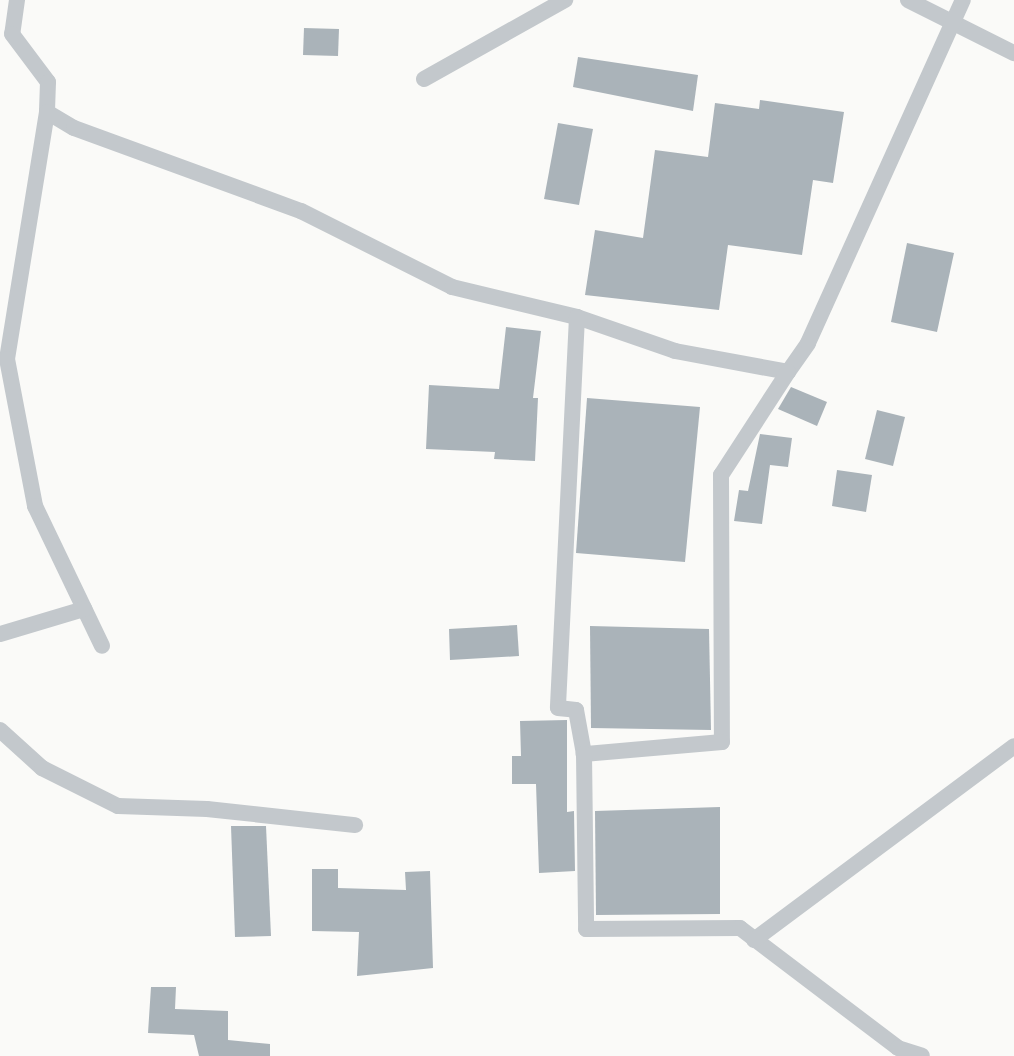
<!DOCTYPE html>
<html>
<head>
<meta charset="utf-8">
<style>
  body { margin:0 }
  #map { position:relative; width:1014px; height:1056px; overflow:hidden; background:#fafaf8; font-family:"Public Sans",sans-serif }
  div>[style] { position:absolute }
  .building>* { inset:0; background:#aab3b9 }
  .street>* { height:16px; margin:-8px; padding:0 8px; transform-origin:8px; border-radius:8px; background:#c3c8cc }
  span { translate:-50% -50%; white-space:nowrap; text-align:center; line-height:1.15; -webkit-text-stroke:7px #fff; paint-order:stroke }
</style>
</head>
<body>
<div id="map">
  <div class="building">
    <div style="clip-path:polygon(304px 28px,339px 29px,338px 56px,303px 55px)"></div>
    <div style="clip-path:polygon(578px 57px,698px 75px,693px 111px,573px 87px)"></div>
    <div style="clip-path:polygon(760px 100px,844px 112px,833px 183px,813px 180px,802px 255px,728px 245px,719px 310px,585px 295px,595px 230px,643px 238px,655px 150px,708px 157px,715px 103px,759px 109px)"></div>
    <div style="clip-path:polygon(558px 123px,593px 129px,579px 205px,544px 199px)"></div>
    <div style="clip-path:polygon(907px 243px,954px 253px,937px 332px,891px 322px)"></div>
    <div style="clip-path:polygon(506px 327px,541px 331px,533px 398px,538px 398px,535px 461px,494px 459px,495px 452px,426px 449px,429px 385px,499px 389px)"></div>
    <div style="clip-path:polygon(791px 387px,827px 402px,817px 426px,778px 409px)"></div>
    <div style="clip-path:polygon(587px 398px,700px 407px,685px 562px,576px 553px)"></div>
    <div style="clip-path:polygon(877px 410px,905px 417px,893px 466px,865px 459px)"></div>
    <div style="clip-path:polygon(760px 434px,792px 438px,788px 467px,770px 465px,762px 524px,734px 521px,739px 490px,748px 491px)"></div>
    <div style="clip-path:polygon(837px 470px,872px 475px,866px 512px,832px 506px)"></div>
    <div style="clip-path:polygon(517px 625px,519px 656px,450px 660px,449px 629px)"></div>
    <div style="clip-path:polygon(590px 626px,709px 629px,711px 730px,591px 728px)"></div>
    <div style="clip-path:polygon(567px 720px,567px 812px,574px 811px,575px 871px,539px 873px,536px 784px,512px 784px,512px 756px,521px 756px,520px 721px)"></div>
    <div style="clip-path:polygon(720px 807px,720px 914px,596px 915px,595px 811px)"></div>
    <div style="clip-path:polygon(231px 826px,266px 826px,271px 936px,235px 937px)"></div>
    <div style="clip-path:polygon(312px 869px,338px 869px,338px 888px,406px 890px,405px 872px,430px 871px,433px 968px,357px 976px,359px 932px,312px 931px)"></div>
    <div style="clip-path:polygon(151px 987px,176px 987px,175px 1009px,228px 1011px,228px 1040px,270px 1044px,270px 1056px,199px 1056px,194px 1035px,148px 1033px)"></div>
  </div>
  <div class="street">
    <div style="left:17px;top:0;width:34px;rotate:98deg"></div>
    <div style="left:12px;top:34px;width:60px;rotate:53.1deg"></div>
    <div style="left:48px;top:82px;width:30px;rotate:92deg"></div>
    <div style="left:47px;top:112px;width:250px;rotate:99.2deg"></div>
    <div style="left:7px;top:359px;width:150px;rotate:79.2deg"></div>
    <div style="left:35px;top:506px;width:155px;rotate:64.4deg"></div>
    <div style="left:908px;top:0;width:119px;rotate:26.6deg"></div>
    <div style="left:424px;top:79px;width:162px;rotate:-29.3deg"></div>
    <div style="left:47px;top:112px;width:31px;rotate:31deg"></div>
    <div style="left:74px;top:128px;width:242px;rotate:20.1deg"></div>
    <div style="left:301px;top:211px;width:169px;rotate:26.7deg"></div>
    <div style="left:452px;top:287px;width:129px;rotate:13.5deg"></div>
    <div style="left:577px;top:317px;width:104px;rotate:19.1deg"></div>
    <div style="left:675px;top:351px;width:115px;rotate:10.5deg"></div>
    <div style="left:788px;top:372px;width:35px;rotate:-55deg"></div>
    <div style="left:808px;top:343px;width:376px;rotate:-65.7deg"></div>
    <div style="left:577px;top:317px;width:391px;rotate:92.8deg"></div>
    <div style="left:558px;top:708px;width:18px;rotate:6deg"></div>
    <div style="left:576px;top:710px;width:45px;rotate:79.7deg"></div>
    <div style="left:788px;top:372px;width:123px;rotate:123deg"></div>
    <div style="left:721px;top:475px;width:267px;rotate:89.8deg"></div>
    <div style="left:722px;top:742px;width:139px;rotate:175deg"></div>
    <div style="left:584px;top:754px;width:175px;rotate:89.3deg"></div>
    <div style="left:586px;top:929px;width:154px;rotate:-0.4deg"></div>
    <div style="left:740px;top:928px;width:198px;rotate:37.2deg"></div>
    <div style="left:898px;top:1048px;width:25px;rotate:18deg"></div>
    <div style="left:0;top:634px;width:88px;rotate:-16.6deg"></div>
    <div style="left:0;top:730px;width:57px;rotate:42.1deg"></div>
    <div style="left:42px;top:768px;width:85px;rotate:26.6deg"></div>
    <div style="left:118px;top:806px;width:89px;rotate:1.9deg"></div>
    <div style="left:207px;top:809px;width:149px;rotate:6.2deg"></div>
    <div style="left:754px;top:940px;width:324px;rotate:-36.7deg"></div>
  </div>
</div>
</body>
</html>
